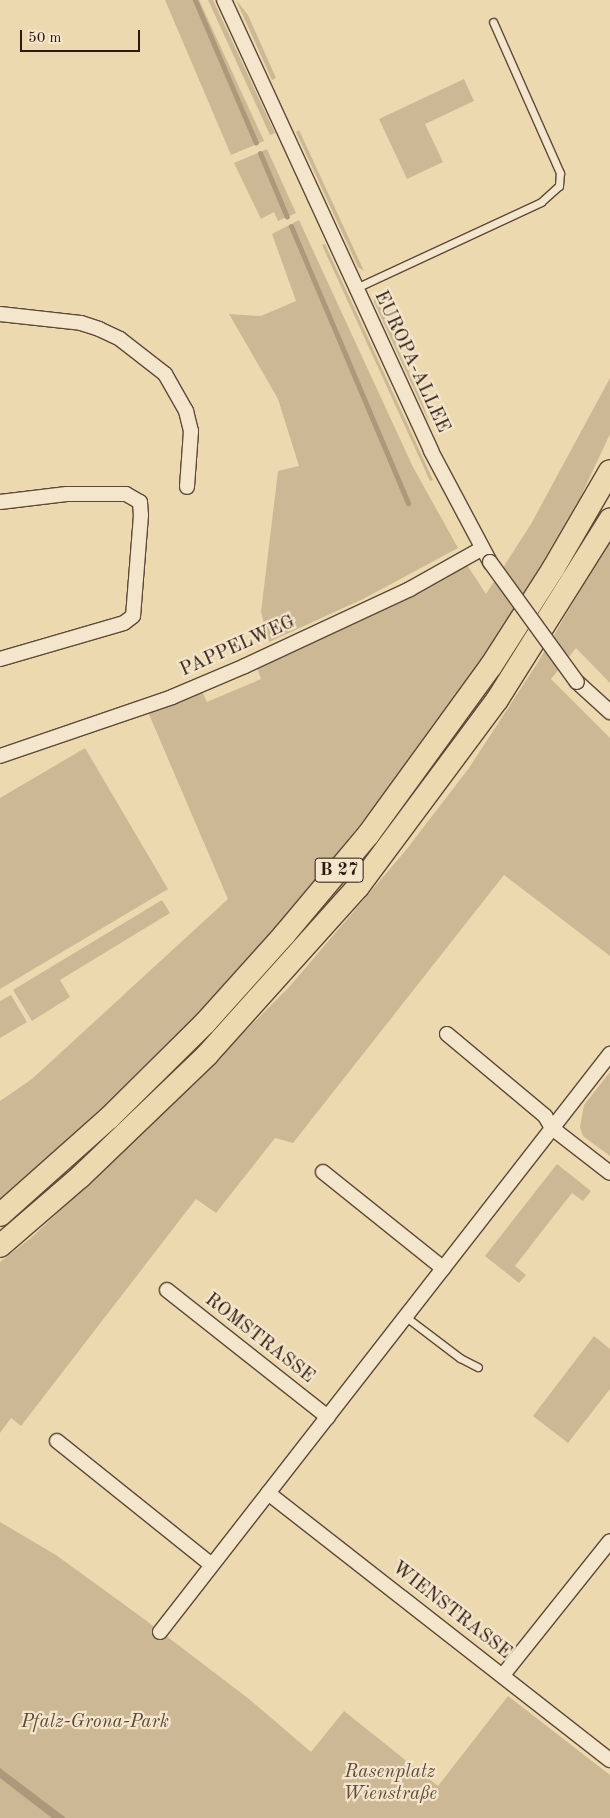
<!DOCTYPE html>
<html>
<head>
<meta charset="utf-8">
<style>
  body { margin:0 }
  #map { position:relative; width:610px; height:1818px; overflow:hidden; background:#edd9b0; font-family:"Old Standard TT",serif }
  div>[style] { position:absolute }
  .green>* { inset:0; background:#cdb895 }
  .water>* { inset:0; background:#ac987a }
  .stream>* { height:5px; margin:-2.5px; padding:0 2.5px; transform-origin:2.5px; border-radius:2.5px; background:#ac987a }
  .roads { filter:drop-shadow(1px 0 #5e4938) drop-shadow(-1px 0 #5e4938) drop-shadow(0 1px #5e4938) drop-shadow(0 -1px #5e4938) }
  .service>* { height:7px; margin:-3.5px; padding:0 3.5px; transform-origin:3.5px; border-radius:3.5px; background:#f3e6cc }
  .minor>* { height:14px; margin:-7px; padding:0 7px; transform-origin:7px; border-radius:7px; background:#f3e6cc }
  .trunk>* { height:22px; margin:-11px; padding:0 11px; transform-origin:11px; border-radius:11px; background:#edd9b0 }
  .bridges { filter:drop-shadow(1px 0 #5e4938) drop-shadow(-1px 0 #5e4938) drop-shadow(0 1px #5e4938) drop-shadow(0 -1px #5e4938) }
  .minor-bridge>* { height:14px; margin:-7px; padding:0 7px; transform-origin:7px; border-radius:7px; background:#f3e6cc }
  span { translate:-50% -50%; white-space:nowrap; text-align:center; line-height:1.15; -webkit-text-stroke:4.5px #f3e6cc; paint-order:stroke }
  .shield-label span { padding:1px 4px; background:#f3e6cc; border:1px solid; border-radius:4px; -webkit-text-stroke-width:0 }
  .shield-label { font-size:18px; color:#2e1910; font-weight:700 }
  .street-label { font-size:19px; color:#2e1910 }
  .park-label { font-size:19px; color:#5e4938; font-style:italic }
  .scale { position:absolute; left:20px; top:30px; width:120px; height:22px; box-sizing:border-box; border:2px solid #2e1910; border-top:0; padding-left:6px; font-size:15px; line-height:18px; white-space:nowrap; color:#2e1910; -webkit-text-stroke:4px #f3e6cc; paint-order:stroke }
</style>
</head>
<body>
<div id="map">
  <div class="green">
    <div style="clip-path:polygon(165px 0,199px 0,264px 141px,231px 155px)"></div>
    <div style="clip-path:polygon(208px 0,213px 0,275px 133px,270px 135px)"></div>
    <div style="clip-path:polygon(236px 0,248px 15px,276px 78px,272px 80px)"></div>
    <div style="clip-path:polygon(464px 79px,474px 101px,425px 124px,443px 162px,407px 179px,379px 119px)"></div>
    <div style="clip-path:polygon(299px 130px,364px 271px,358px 267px,296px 132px)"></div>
    <div style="clip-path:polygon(267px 149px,296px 213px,278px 221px,274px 212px,261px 219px,234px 163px)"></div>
    <div style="clip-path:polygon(299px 220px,413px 467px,458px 548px,363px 599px,269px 642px,261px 612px,278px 471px,299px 466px,278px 399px,229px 314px,261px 316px,296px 301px,272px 234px)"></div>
    <div style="clip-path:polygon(325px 244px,433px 480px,430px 481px,322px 245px)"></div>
    <div style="clip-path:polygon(374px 293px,420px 396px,430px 424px,374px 302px)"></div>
    <div style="clip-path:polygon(610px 378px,610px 434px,580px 498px,504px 628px,411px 761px,270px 936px,202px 1009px,83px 1126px,0 1199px,0 1101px,32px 1079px,228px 899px,148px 712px,201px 689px,207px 702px,261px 679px,256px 665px,422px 591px,467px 565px,486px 594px,531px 524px)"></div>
    <div style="clip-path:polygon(610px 540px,610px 683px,576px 648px,551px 679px,610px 738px,610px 956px,504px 875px,293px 1143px,275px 1138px,216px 1213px,196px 1199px,21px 1426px,11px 1418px,0 1433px,0 1262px,32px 1237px,172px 1105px,290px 986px,406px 850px,469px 768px,538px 662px)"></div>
    <div style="clip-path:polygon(85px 748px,168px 889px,0 989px,0 798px)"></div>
    <div style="clip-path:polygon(162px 900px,170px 913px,60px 980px,70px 997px,32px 1021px,13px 990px)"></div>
    <div style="clip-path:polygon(11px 995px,27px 1022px,0 1038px,0 1001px)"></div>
    <div style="clip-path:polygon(610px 1072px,610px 1156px,583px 1136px,580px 1127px,584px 1105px)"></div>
    <div style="clip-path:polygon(557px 1164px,591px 1191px,583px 1201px,572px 1193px,546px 1226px,515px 1266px,526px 1275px,519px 1283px,485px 1256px)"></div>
    <div style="clip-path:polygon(594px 1336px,610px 1349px,610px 1389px,568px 1443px,533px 1416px)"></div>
    <div style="clip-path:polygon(0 1522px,56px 1555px,144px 1619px,249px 1699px,311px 1752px,344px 1711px,438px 1786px,508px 1696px,610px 1775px,610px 1818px,0 1818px)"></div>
  </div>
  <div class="water">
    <div style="clip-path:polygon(0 1768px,66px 1818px,52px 1818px,0 1778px)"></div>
  </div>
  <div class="stream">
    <div style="left:195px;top:0;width:155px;rotate:66.9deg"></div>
    <div style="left:260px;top:153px;width:69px;rotate:67.1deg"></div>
    <div style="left:291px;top:226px;width:301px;rotate:67.1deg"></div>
  </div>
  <div class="roads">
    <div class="service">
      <div style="left:356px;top:288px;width:204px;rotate:-24.9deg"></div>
      <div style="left:541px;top:202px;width:24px;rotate:-42deg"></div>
      <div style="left:559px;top:186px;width:13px;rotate:-86deg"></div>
      <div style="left:560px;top:173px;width:165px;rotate:-113.9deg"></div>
      <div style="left:406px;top:1317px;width:68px;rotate:37.2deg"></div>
      <div style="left:460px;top:1358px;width:20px;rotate:27deg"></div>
    </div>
    <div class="minor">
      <div style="left:224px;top:0;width:496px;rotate:65.3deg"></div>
      <div style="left:431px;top:451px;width:126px;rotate:62deg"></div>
      <div style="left:0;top:314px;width:81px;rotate:6.3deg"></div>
      <div style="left:81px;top:323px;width:19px;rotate:18deg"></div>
      <div style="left:99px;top:329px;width:23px;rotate:25deg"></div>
      <div style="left:120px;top:339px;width:57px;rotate:37.9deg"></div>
      <div style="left:165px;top:374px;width:43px;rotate:60.4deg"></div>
      <div style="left:186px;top:411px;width:21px;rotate:76deg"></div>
      <div style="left:191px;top:431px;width:56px;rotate:94.1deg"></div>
      <div style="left:0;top:502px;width:67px;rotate:-6.8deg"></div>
      <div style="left:67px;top:494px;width:59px"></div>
      <div style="left:126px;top:494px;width:16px;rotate:30deg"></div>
      <div style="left:140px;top:502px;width:13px;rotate:86deg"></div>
      <div style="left:141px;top:515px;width:101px;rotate:94.5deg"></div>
      <div style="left:133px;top:616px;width:11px;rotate:142deg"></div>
      <div style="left:124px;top:623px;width:129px;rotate:163.8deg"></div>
      <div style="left:577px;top:682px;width:45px;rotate:42.3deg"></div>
      <div style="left:0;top:756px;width:182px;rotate:-18.9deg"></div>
      <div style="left:172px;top:697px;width:79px;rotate:-23deg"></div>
      <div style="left:245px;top:666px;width:182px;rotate:-25deg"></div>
      <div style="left:410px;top:589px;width:81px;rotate:-29.4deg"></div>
      <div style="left:447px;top:1034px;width:128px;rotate:39.9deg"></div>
      <div style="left:545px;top:1116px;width:14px;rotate:60deg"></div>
      <div style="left:552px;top:1128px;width:73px;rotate:37.8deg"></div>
      <div style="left:323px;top:1172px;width:154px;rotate:38.7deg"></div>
      <div style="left:167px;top:1290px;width:205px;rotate:38.3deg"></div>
      <div style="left:57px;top:1441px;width:198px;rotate:38.7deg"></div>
      <div style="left:268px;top:1493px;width:434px;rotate:38deg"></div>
      <div style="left:160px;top:1632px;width:733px;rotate:-52.1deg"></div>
      <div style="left:503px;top:1675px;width:171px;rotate:-51.4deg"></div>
    </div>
    <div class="trunk">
      <div style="left:0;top:1215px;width:146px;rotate:-41.7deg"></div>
      <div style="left:109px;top:1118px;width:136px;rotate:-44.7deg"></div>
      <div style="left:206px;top:1022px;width:117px;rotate:-48.1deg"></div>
      <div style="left:284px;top:935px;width:131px;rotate:-50deg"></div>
      <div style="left:368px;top:835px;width:209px;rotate:-54deg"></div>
      <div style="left:491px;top:666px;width:115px;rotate:-57.4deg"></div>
      <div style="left:553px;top:569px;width:113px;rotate:-59.8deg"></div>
      <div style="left:0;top:1246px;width:106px;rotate:-40.8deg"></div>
      <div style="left:80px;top:1177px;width:176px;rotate:-43.8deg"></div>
      <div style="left:207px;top:1055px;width:226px;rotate:-48.1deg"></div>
      <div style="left:358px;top:887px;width:233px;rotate:-53.4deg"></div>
      <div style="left:497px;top:700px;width:213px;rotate:-57.9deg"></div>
    </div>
  </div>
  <div class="bridges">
    <div class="minor-bridge">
      <div style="left:490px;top:562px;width:148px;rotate:54.1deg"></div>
    </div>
  </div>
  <div class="shield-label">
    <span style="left:339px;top:870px">B 27</span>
  </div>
  <div class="street-label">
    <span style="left:411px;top:362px;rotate:65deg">EUROPA-ALLEE</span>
    <span style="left:238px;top:647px;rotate:-24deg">PAPPELWEG</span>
    <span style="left:259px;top:1339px;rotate:38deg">ROMSTRASSE</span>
    <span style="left:451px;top:1611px;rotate:38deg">WIENSTRASSE</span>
  </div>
  <div class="park-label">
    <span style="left:95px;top:1723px">Pfalz-Grona-Park</span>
    <span style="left:390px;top:1784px">Rasenplatz<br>Wienstraße</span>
  </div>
  <div class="scale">50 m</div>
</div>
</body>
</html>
